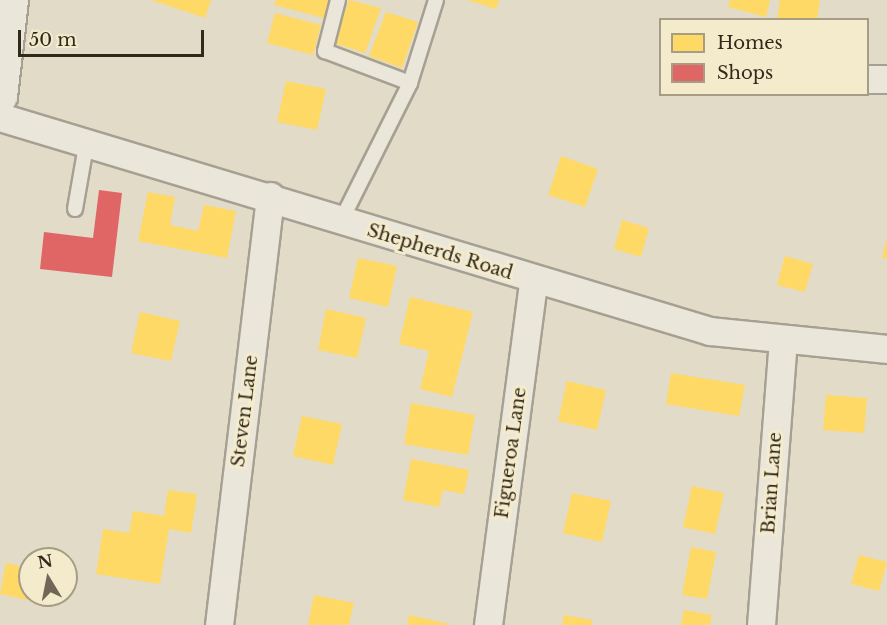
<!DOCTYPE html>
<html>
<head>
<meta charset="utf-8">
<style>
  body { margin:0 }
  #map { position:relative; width:887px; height:625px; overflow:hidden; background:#e2dbc8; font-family:"Libre Baskerville",serif }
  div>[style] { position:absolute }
  .homes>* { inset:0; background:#ffd966 }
  .shops>* { inset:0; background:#e06666 }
  .roads { filter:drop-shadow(2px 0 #a6a092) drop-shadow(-2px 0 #a6a092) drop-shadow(0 2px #a6a092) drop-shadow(0 -2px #a6a092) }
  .service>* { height:14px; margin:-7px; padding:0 7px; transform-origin:7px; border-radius:7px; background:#eae6da }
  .minor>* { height:27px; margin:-13.5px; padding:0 13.5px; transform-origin:13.5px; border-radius:13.5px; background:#eae6da }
  .secondary>* { height:33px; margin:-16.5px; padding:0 16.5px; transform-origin:16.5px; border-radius:16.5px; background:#eae6da }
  span { translate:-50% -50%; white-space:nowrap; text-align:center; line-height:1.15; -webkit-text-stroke:6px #f4ebcd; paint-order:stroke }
  .street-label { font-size:18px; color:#33291b }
  .legend { position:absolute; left:659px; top:18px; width:210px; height:78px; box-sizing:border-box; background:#f4ebcd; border:2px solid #a79d86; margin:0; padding:8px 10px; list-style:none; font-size:18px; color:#33291b }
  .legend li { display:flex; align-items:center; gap:12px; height:30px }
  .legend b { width:30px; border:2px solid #a79d86 }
  .north { position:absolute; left:18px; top:547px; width:60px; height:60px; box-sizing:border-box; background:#f4ebcd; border:2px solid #a79d86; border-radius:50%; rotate:350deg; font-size:16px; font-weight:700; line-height:24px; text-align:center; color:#33291b }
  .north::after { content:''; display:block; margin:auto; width:21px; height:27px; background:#706758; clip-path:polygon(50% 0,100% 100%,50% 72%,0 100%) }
  .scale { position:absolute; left:18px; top:30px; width:186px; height:27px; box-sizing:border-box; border:3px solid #33291b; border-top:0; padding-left:8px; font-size:18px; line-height:21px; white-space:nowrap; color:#33291b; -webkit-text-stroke:4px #f4ebcd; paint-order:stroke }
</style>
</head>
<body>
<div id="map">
  <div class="homes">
    <div style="clip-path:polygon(151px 0,211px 0,205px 18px)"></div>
    <div style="clip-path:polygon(276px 0,329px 0,324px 18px,274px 5px)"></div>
    <div style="clip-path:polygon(349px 0,381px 8px,365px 53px,334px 43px)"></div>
    <div style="clip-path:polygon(467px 0,499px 0,496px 9px)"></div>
    <div style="clip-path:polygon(730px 0,770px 0,766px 17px,728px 7px)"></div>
    <div style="clip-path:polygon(780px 0,820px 0,817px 20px,777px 20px)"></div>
    <div style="clip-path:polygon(386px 12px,418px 22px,402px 68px,369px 56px)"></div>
    <div style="clip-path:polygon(275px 13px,321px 25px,313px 55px,267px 43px)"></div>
    <div style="clip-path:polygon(286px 81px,326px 89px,317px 130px,277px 122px)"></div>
    <div style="clip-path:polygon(561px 156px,598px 169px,585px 207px,548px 195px)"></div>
    <div style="clip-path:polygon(148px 192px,175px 197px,170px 225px,198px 231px,204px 205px,236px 211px,227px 258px,138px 241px)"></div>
    <div style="clip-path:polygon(622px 220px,649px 228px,641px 257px,614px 249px)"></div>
    <div style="clip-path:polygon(886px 241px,887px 241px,887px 259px,882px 258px)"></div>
    <div style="clip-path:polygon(785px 256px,813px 264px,805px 292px,777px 285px)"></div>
    <div style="clip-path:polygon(358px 258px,397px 266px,388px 307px,349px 298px)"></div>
    <div style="clip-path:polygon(410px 297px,473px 312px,452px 397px,420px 389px,429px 351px,399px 344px)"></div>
    <div style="clip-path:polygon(326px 309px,366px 318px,357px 358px,318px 350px)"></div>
    <div style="clip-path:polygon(140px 312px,180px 321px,171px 361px,131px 353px)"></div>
    <div style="clip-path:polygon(671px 373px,745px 385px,739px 416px,666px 404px)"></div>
    <div style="clip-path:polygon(567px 381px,606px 390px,597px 430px,558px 421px)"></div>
    <div style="clip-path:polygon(826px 395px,867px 398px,864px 433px,823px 430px)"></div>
    <div style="clip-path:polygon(411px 403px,475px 415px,468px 455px,404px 444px)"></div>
    <div style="clip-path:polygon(302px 416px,342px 424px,333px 465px,293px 456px)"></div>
    <div style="clip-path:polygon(411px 459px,469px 470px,464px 494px,443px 490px,439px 507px,403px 500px)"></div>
    <div style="clip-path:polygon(692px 486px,724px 493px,715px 534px,683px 527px)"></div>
    <div style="clip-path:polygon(168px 490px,197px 494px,191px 533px,169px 529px,160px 584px,96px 574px,103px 529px,129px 533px,133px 511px,164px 516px)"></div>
    <div style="clip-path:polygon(572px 493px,611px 501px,602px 542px,563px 533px)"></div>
    <div style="clip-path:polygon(691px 547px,716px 552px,707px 599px,682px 595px)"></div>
    <div style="clip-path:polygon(859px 555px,887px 562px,879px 591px,851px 584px)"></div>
    <div style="clip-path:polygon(26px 560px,30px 595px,57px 595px,55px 606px,0 594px,6px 563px,24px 567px)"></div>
    <div style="clip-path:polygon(314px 595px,354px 603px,349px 625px,308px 625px)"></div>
    <div style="clip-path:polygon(684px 610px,712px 615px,710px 625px,681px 625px)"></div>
    <div style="clip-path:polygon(409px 615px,449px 624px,449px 625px,407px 625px)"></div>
    <div style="clip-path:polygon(564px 615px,592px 620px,592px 625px,562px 625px)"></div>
  </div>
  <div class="shops">
    <div style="clip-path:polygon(99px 190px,122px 193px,112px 277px,40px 269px,44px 232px,93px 238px)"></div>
  </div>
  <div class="roads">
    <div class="service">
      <div style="left:338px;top:0;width:53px;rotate:104.3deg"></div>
      <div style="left:325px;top:51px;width:91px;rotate:20.6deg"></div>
      <div style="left:410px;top:83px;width:87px;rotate:-72.6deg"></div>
      <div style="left:75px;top:209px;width:70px;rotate:-80.1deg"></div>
      <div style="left:341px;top:221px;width:154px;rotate:-63.4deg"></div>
    </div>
    <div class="minor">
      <div style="left:868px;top:79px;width:19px"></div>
      <div style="left:0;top:117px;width:742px;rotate:16.77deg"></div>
      <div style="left:710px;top:331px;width:178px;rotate:5.8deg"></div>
      <div style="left:219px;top:625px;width:432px;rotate:-83.2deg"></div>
      <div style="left:488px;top:625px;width:347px;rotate:-82.5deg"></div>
      <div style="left:761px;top:625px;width:284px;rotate:-85.6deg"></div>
    </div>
    <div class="secondary">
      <div style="left:0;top:96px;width:97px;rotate:-83.5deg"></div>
    </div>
  </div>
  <div class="street-label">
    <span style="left:440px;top:252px;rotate:17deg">Shepherds Road</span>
    <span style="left:245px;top:411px;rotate:-83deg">Steven Lane</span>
    <span style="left:511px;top:453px;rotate:-82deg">Figueroa Lane</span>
    <span style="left:772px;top:483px;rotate:-86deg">Brian Lane</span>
  </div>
  <ul class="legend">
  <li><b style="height:16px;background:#ffd966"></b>Homes</li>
  <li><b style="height:16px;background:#e06666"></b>Shops</li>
  </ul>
  <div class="north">N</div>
  <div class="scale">50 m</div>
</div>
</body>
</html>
